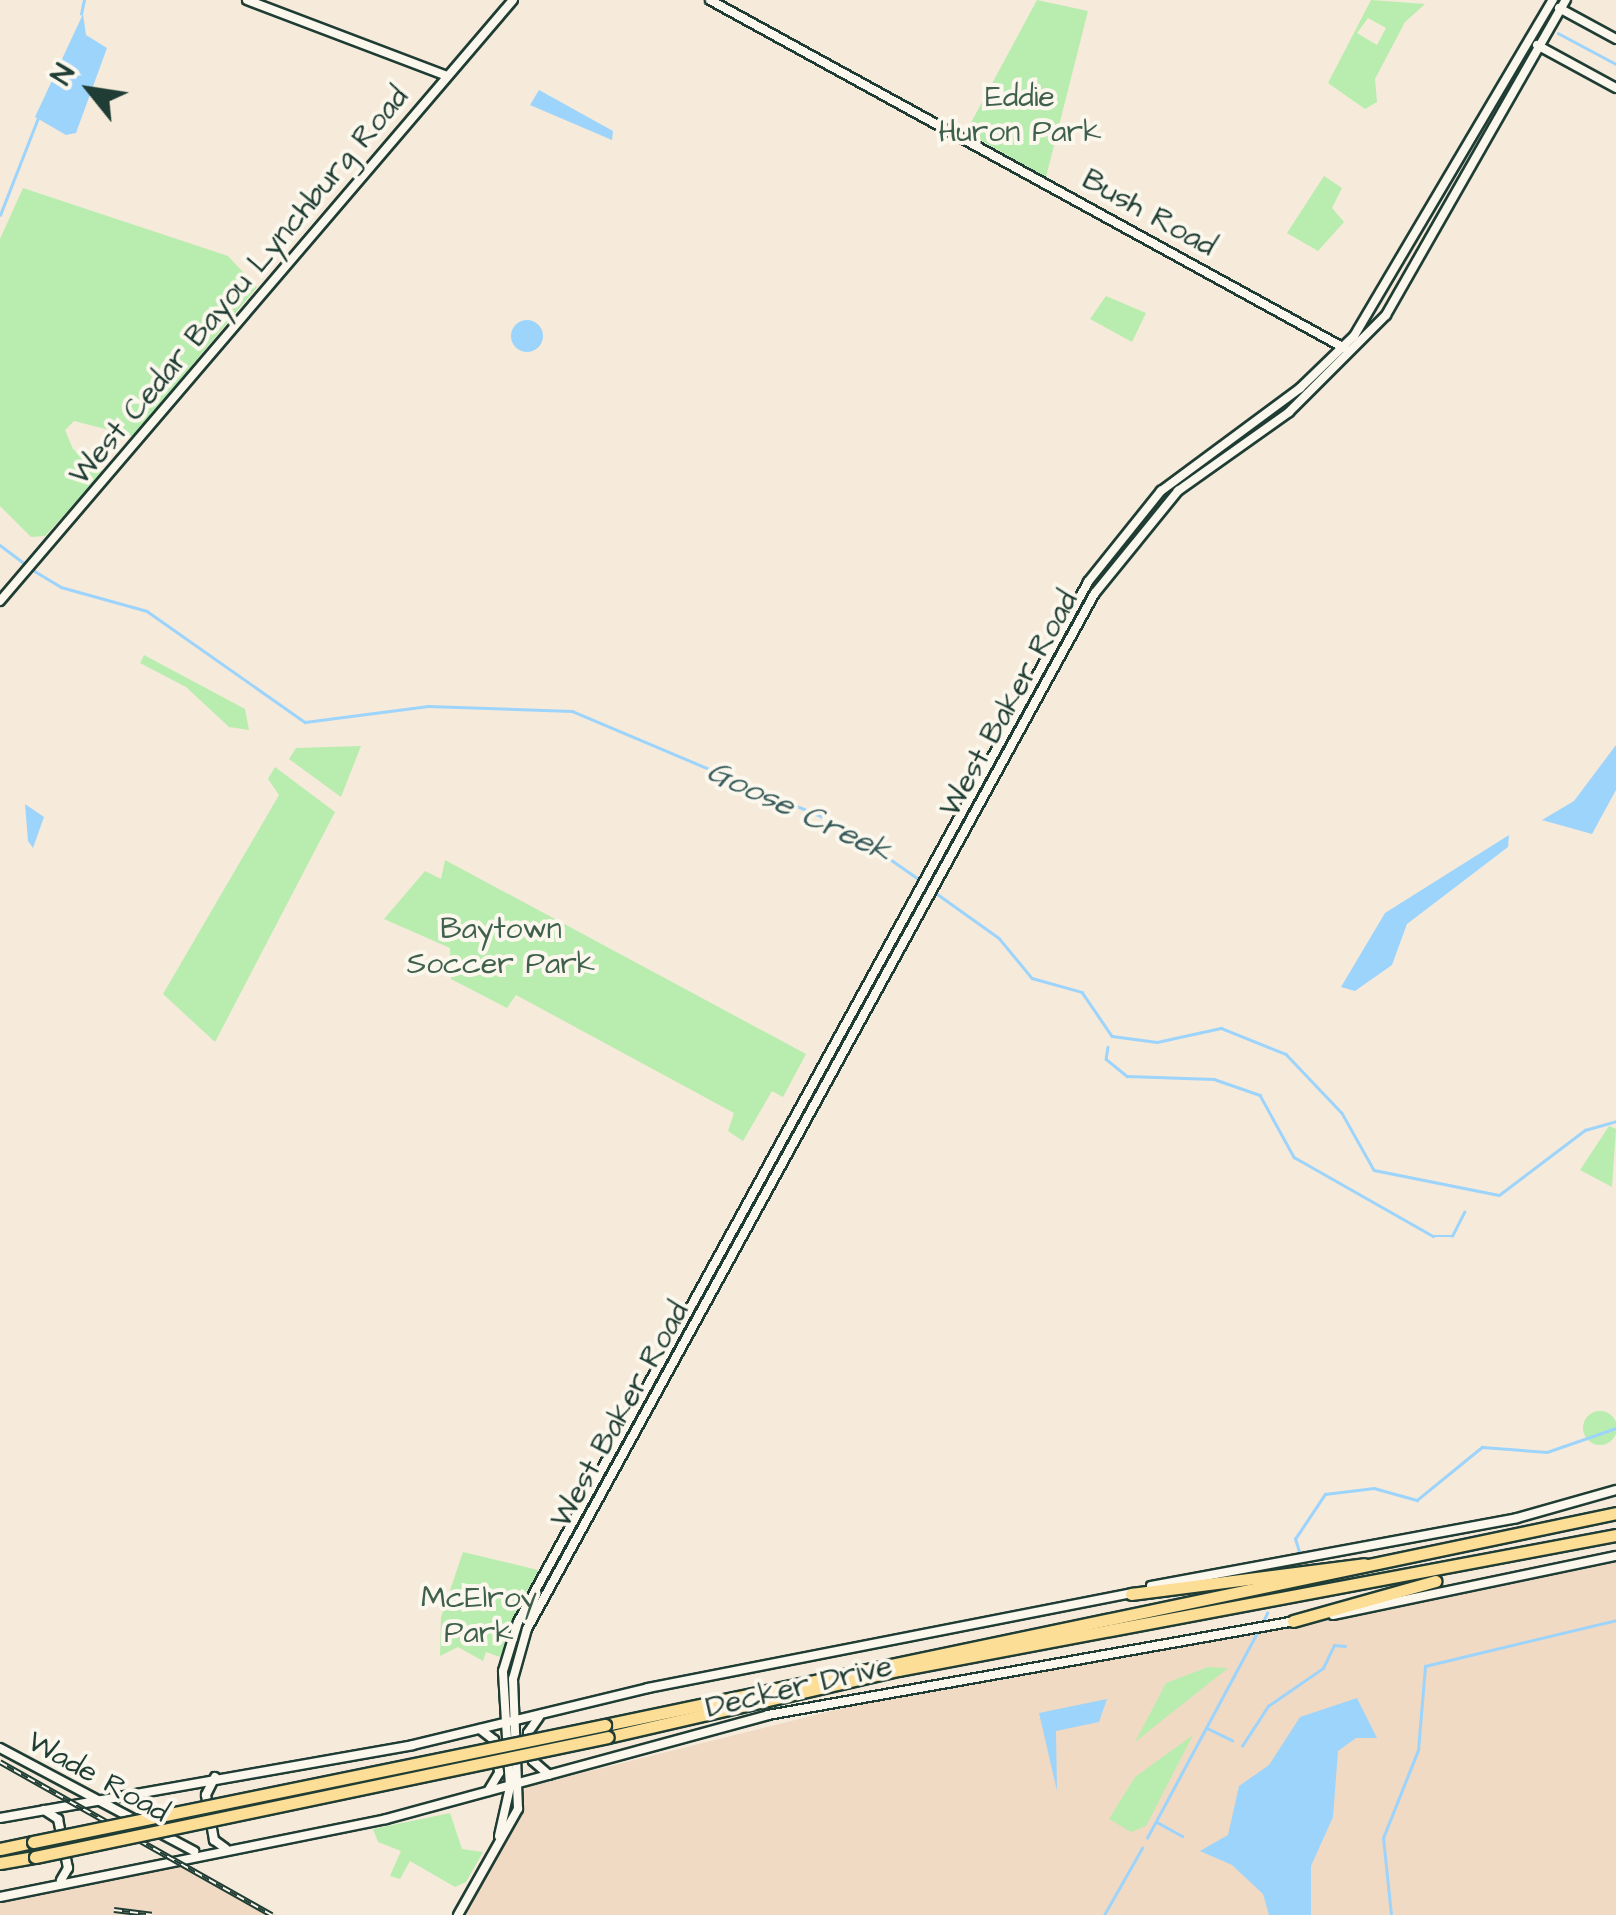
<!DOCTYPE html>
<html>
<head>
<meta charset="utf-8">
<style>
  body { margin:0 }
  #map { position:relative; width:1616px; height:1915px; overflow:hidden; background:#f6eada; font-family:"Architects Daughter",sans-serif }
  div>[style] { position:absolute }
  .built>* { inset:0; background:#f0dac4 }
  .green>* { inset:0; background:#b8edaf }
  .round { border-radius:50% }
  .water>* { inset:0; background:#9dd4fc }
  .stream>* { height:2.5px; margin:-1.25px; padding:0 1.25px; transform-origin:1.25px; border-radius:1.25px; background:#9dd4fc }
  .roads { filter:drop-shadow(2px 0 #1f3d34) drop-shadow(-2px 0 #1f3d34) drop-shadow(0 2px #1f3d34) drop-shadow(0 -2px #1f3d34) }
  .secondary>* { height:8px; margin:-4px; padding:0 4px; transform-origin:4px; border-radius:4px; background:#fbf7ec }
  .highway>* { height:11px; margin:-5.5px; padding:0 5.5px; transform-origin:5.5px; border-radius:5.5px; background:#fdde96 }
  .rail>* { height:6px; margin-top:-3px; transform-origin:0; background:repeating-linear-gradient(90deg,#fbf7ec 0 8px,#1f3d34 0 16px); box-sizing:border-box; border-block:2px solid #1f3d34 }
  .bridges { filter:drop-shadow(2px 0 #1f3d34) drop-shadow(-2px 0 #1f3d34) drop-shadow(0 2px #1f3d34) drop-shadow(0 -2px #1f3d34) }
  .highway-bridge>* { height:11px; margin:-5.5px; padding:0 5.5px; transform-origin:5.5px; border-radius:5.5px; background:#fdde96 }
  span { translate:-50% -50%; white-space:nowrap; text-align:center; line-height:1.15; -webkit-text-stroke:8px #fbf7ec; paint-order:stroke }
  .park-label { font-size:30px; color:#3e604d }
  .street-label { font-size:30px; color:#1f3d34 }
  .water-label { font-size:32px; color:#385b5c; font-style:italic }
  .north { position:absolute; left:40px; top:40px; width:100px; height:100px; -webkit-text-stroke:8px #fbf7ec; paint-order:stroke; rotate:300deg; font-size:28px; font-weight:700; line-height:40px; text-align:center; color:#1f3d34 }
  .north::after { content:''; display:block; margin:auto; width:35px; height:45px; background:#1f3d34; clip-path:polygon(50% 0,100% 100%,50% 72%,0 100%) }
</style>
</head>
<body>
<div id="map">
  <div class="built">
    <div style="clip-path:polygon(1616px 1561px,1616px 1915px,466px 1915px,526px 1787px,859px 1704px)"></div>
    <div style="clip-path:polygon(183px 1862px,277px 1915px,0 1915px,0 1899px)"></div>
  </div>
  <div class="green">
    <div style="clip-path:polygon(1037px 0,1088px 11px,1046px 177px,966px 132px)"></div>
    <div style="clip-path:polygon(evenodd,1371px 0,1425px 4px,1405px 22px,1375px 79px,1377px 102px,1365px 109px,1328px 83px,1371px 0,1368px 18px,1386px 28px,1377px 45px,1357px 33px,1368px 18px)"></div>
    <div style="clip-path:polygon(1324px 176px,1342px 188px,1332px 208px,1344px 222px,1318px 251px,1287px 233px)"></div>
    <div style="clip-path:polygon(23px 188px,228px 256px,257px 287px,133px 436px,74px 421px,65px 430px,73px 449px,103px 472px,45px 536px,31px 537px,0 506px,0 239px)"></div>
    <div style="clip-path:polygon(1106px 296px,1146px 313px,1132px 342px,1090px 319px)"></div>
    <div style="clip-path:polygon(144px 655px,245px 709px,249px 730px,229px 727px,186px 687px,140px 663px)"></div>
    <div style="clip-path:polygon(361px 746px,341px 797px,289px 759px,296px 748px)"></div>
    <div style="clip-path:polygon(275px 767px,335px 812px,215px 1042px,163px 994px,279px 795px,268px 779px)"></div>
    <div style="clip-path:polygon(445px 860px,806px 1054px,783px 1097px,772px 1091px,743px 1141px,728px 1131px,734px 1113px,516px 995px,507px 1008px,451px 979px,450px 948px,384px 919px,425px 871px,441px 879px)"></div>
    <div style="clip-path:polygon(1609px 1126px,1616px 1129px,1612px 1187px,1580px 1170px)"></div>
    <div class="round" style="left:1583px;top:1411px;width:34px;height:34px"></div>
    <div style="clip-path:polygon(463px 1552px,538px 1570px,500px 1657px,486px 1652px,483px 1661px,458px 1647px,440px 1656px,441px 1617px)"></div>
    <div style="clip-path:polygon(1208px 1667px,1228px 1668px,1135px 1742px,1166px 1683px)"></div>
    <div style="clip-path:polygon(1193px 1735px,1146px 1826px,1131px 1832px,1109px 1819px,1135px 1777px)"></div>
    <div style="clip-path:polygon(450px 1813px,462px 1849px,483px 1852px,466px 1882px,455px 1887px,410px 1861px,400px 1879px,390px 1876px,401px 1851px,378px 1842px,373px 1829px)"></div>
  </div>
  <div class="water">
    <div style="clip-path:polygon(83px 14px,86px 35px,107px 48px,76px 133px,66px 135px,35px 117px)"></div>
    <div style="clip-path:polygon(539px 90px,613px 131px,612px 140px,530px 105px)"></div>
    <div class="round" style="left:511px;top:320px;width:32px;height:32px"></div>
    <div style="clip-path:polygon(1616px 745px,1616px 790px,1592px 834px,1542px 820px,1574px 801px)"></div>
    <div style="clip-path:polygon(25px 804px,44px 817px,33px 848px,28px 841px)"></div>
    <div style="clip-path:polygon(1509px 835px,1508px 847px,1407px 924px,1392px 965px,1355px 991px,1341px 987px,1385px 913px)"></div>
    <div style="clip-path:polygon(1357px 1698px,1377px 1738px,1356px 1738px,1338px 1751px,1333px 1817px,1311px 1866px,1311px 1915px,1269px 1915px,1263px 1894px,1232px 1865px,1200px 1851px,1228px 1835px,1239px 1786px,1269px 1765px,1300px 1717px)"></div>
    <div style="clip-path:polygon(1107px 1699px,1099px 1722px,1056px 1731px,1057px 1791px,1039px 1713px)"></div>
  </div>
  <div class="stream">
    <div style="left:81px;top:14px;width:14px;rotate:-78deg"></div>
    <div style="left:1558px;top:33px;width:66px;rotate:28.1deg"></div>
    <div style="left:0;top:215px;width:104px;rotate:-68.6deg"></div>
    <div style="left:0;top:545px;width:34px;rotate:37deg"></div>
    <div style="left:33px;top:570px;width:33px;rotate:31deg"></div>
    <div style="left:61px;top:587px;width:89px;rotate:15.6deg"></div>
    <div style="left:147px;top:611px;width:193px;rotate:35.1deg"></div>
    <div style="left:305px;top:722px;width:124px;rotate:-7.4deg"></div>
    <div style="left:428px;top:706px;width:144px;rotate:2deg"></div>
    <div style="left:572px;top:711px;width:291px;rotate:22.9deg"></div>
    <div style="left:840px;top:824px;width:110px;rotate:35deg"></div>
    <div style="left:936px;top:893px;width:77px;rotate:35.5deg"></div>
    <div style="left:999px;top:938px;width:52px;rotate:50.5deg"></div>
    <div style="left:1032px;top:978px;width:52px;rotate:15.6deg"></div>
    <div style="left:1082px;top:992px;width:53px;rotate:55.7deg"></div>
    <div style="left:1112px;top:1036px;width:45px;rotate:7.6deg"></div>
    <div style="left:1157px;top:1042px;width:66px;rotate:-12.3deg"></div>
    <div style="left:1221px;top:1028px;width:70px;rotate:21.8deg"></div>
    <div style="left:1286px;top:1054px;width:81px;rotate:46.5deg"></div>
    <div style="left:1342px;top:1113px;width:65px;rotate:60.7deg"></div>
    <div style="left:1374px;top:1170px;width:127px;rotate:11.3deg"></div>
    <div style="left:1499px;top:1195px;width:108px;rotate:-37.1deg"></div>
    <div style="left:1585px;top:1130px;width:32px;rotate:-16deg"></div>
    <div style="left:1108px;top:1047px;width:12px;rotate:99deg"></div>
    <div style="left:1106px;top:1059px;width:27px;rotate:39deg"></div>
    <div style="left:1127px;top:1076px;width:87px;rotate:2deg"></div>
    <div style="left:1214px;top:1079px;width:49px;rotate:19.2deg"></div>
    <div style="left:1260px;top:1095px;width:71px;rotate:61.3deg"></div>
    <div style="left:1294px;top:1157px;width:160px;rotate:29.6deg"></div>
    <div style="left:1433px;top:1236px;width:19px"></div>
    <div style="left:1452px;top:1236px;width:27px;rotate:-63deg"></div>
    <div style="left:1300px;top:1555px;width:17px;rotate:-107deg"></div>
    <div style="left:1295px;top:1539px;width:54px;rotate:-56.3deg"></div>
    <div style="left:1325px;top:1494px;width:49px;rotate:-7deg"></div>
    <div style="left:1374px;top:1488px;width:45px;rotate:15.6deg"></div>
    <div style="left:1417px;top:1500px;width:84px;rotate:-39.2deg"></div>
    <div style="left:1482px;top:1447px;width:65px;rotate:4.4deg"></div>
    <div style="left:1547px;top:1452px;width:73px;rotate:-19.2deg"></div>
    <div style="left:1263px;top:1622px;width:10px;rotate:-66deg"></div>
    <div style="left:1207px;top:1728px;width:28px;rotate:26deg"></div>
    <div style="left:1242px;top:1746px;width:48px;rotate:-57deg"></div>
    <div style="left:1268px;top:1706px;width:67px;rotate:-34.6deg"></div>
    <div style="left:1323px;top:1668px;width:25px;rotate:-64deg"></div>
    <div style="left:1334px;top:1645px;width:11px;rotate:5deg"></div>
    <div style="left:1157px;top:1822px;width:29px;rotate:29deg"></div>
    <div style="left:1147px;top:1838px;width:237px;rotate:-61.8deg"></div>
    <div style="left:1104px;top:1915px;width:77px;rotate:-60.4deg"></div>
    <div style="left:1391px;top:1915px;width:77px;rotate:-95.9deg"></div>
    <div style="left:1383px;top:1838px;width:95px;rotate:-68.3deg"></div>
    <div style="left:1418px;top:1750px;width:84px;rotate:-85.2deg"></div>
    <div style="left:1425px;top:1666px;width:196px;rotate:-13.5deg"></div>
  </div>
  <div class="roads">
    <div class="secondary">
      <div style="left:247px;top:0;width:214px;rotate:20.8deg"></div>
      <div style="left:710px;top:0;width:725px;rotate:28.76deg"></div>
      <div style="left:1559px;top:8px;width:65px;rotate:28.5deg"></div>
      <div style="left:1537px;top:45px;width:90px;rotate:28.6deg"></div>
      <div style="left:0;top:601px;width:790px;rotate:-49.52deg"></div>
      <div style="left:1151px;top:1586px;width:372px;rotate:-10.5deg"></div>
      <div style="left:1517px;top:1518px;width:103px;rotate:-15.8deg"></div>
      <div style="left:1333px;top:1615px;width:289px;rotate:-11.8deg"></div>
      <div style="left:539px;top:1717px;width:19px;rotate:125deg"></div>
      <div style="left:528px;top:1733px;width:28px;rotate:80deg"></div>
      <div style="left:533px;top:1761px;width:21px;rotate:41deg"></div>
      <div style="left:480px;top:1729px;width:18px;rotate:38deg"></div>
      <div style="left:494px;top:1740px;width:33px;rotate:81deg"></div>
      <div style="left:499px;top:1773px;width:21px;rotate:121deg"></div>
      <div style="left:0;top:1748px;width:220px;rotate:28deg"></div>
      <div style="left:215px;top:1777px;width:20px;rotate:117deg"></div>
      <div style="left:206px;top:1795px;width:46px;rotate:79.9deg"></div>
      <div style="left:214px;top:1840px;width:14px;rotate:36deg"></div>
      <div style="left:44px;top:1810px;width:17px;rotate:33deg"></div>
      <div style="left:58px;top:1819px;width:50px;rotate:78.5deg"></div>
      <div style="left:68px;top:1868px;width:14px;rotate:120deg"></div>
      <div style="left:0;top:1818px;width:419px;rotate:-10deg"></div>
      <div style="left:413px;top:1745px;width:242px;rotate:-13.6deg"></div>
      <div style="left:648px;top:1688px;width:494px;rotate:-11.1deg"></div>
      <div style="left:499px;top:1836px;width:50px;rotate:-77.3deg"></div>
      <div style="left:510px;top:1787px;width:116px;rotate:-93.5deg"></div>
      <div style="left:503px;top:1671px;width:51px;rotate:-73deg"></div>
      <div style="left:518px;top:1622px;width:1186px;rotate:-61.27deg"></div>
      <div style="left:1088px;top:582px;width:117px;rotate:-51.3deg"></div>
      <div style="left:1161px;top:491px;width:173px;rotate:-36.5deg"></div>
      <div style="left:1300px;top:388px;width:75px;rotate:-43.9deg"></div>
      <div style="left:1354px;top:336px;width:391px;rotate:-59.4deg"></div>
      <div style="left:0;top:1897px;width:394px;rotate:-11.4deg"></div>
      <div style="left:386px;top:1819px;width:396px;rotate:-15.2deg"></div>
      <div style="left:768px;top:1715px;width:535px;rotate:-10.11deg"></div>
      <div style="left:458px;top:1915px;width:122px;rotate:-60.5deg"></div>
      <div style="left:518px;top:1809px;width:130px;rotate:-92.2deg"></div>
      <div style="left:513px;top:1679px;width:52px;rotate:-74.4deg"></div>
      <div style="left:527px;top:1629px;width:1181px;rotate:-61.27deg"></div>
      <div style="left:1095px;top:593px;width:132px;rotate:-50.9deg"></div>
      <div style="left:1178px;top:491px;width:136px;rotate:-35.4deg"></div>
      <div style="left:1289px;top:412px;width:137px;rotate:-45deg"></div>
      <div style="left:1386px;top:315px;width:363px;rotate:-60.3deg"></div>
    </div>
    <div class="highway">
      <div style="left:1131px;top:1594px;width:235px;rotate:-7.3deg"></div>
      <div style="left:1293px;top:1621px;width:148px;rotate:-15.7deg"></div>
      <div style="left:605px;top:1725px;width:1033px;rotate:-11.84deg"></div>
      <div style="left:608px;top:1737px;width:298px;rotate:-13deg"></div>
      <div style="left:898px;top:1670px;width:731px;rotate:-10.65deg"></div>
      <div style="left:0;top:1849px;width:34px;rotate:-12deg"></div>
      <div style="left:0;top:1863px;width:36px;rotate:-10deg"></div>
    </div>
  </div>
  <div class="rail">
    <div style="left:0;top:1762px;width:312px;rotate:29.4deg"></div>
    <div style="left:114px;top:1910px;width:38px;rotate:7deg"></div>
  </div>
  <div class="bridges">
    <div class="highway-bridge">
      <div style="left:33px;top:1842px;width:584px;rotate:-11.56deg"></div>
      <div style="left:35px;top:1857px;width:585px;rotate:-11.83deg"></div>
    </div>
  </div>
  <div class="park-label">
    <span style="left:1020px;top:114px">Eddie<br>Huron Park</span>
    <span style="left:501px;top:946px">Baytown<br>Soccer Park</span>
    <span style="left:479px;top:1615px">McElroy<br>Park</span>
  </div>
  <div class="street-label">
    <span style="left:1149px;top:213px;rotate:29deg">Bush Road</span>
    <span style="left:239px;top:286px;rotate:-50deg">West Cedar Bayou Lynchburg Road</span>
    <span style="left:1009px;top:704px;rotate:-61deg">West Baker Road</span>
    <span style="left:620px;top:1415px;rotate:-61deg">West Baker Road</span>
    <span style="left:799px;top:1687px;rotate:-13deg">Decker Drive</span>
    <span style="left:98px;top:1777px;rotate:29deg">Wade Road</span>
  </div>
  <div class="water-label">
    <span style="left:799px;top:812px;rotate:25deg">Goose Creek</span>
  </div>
  <div class="north">N</div>
</div>
</body>
</html>
